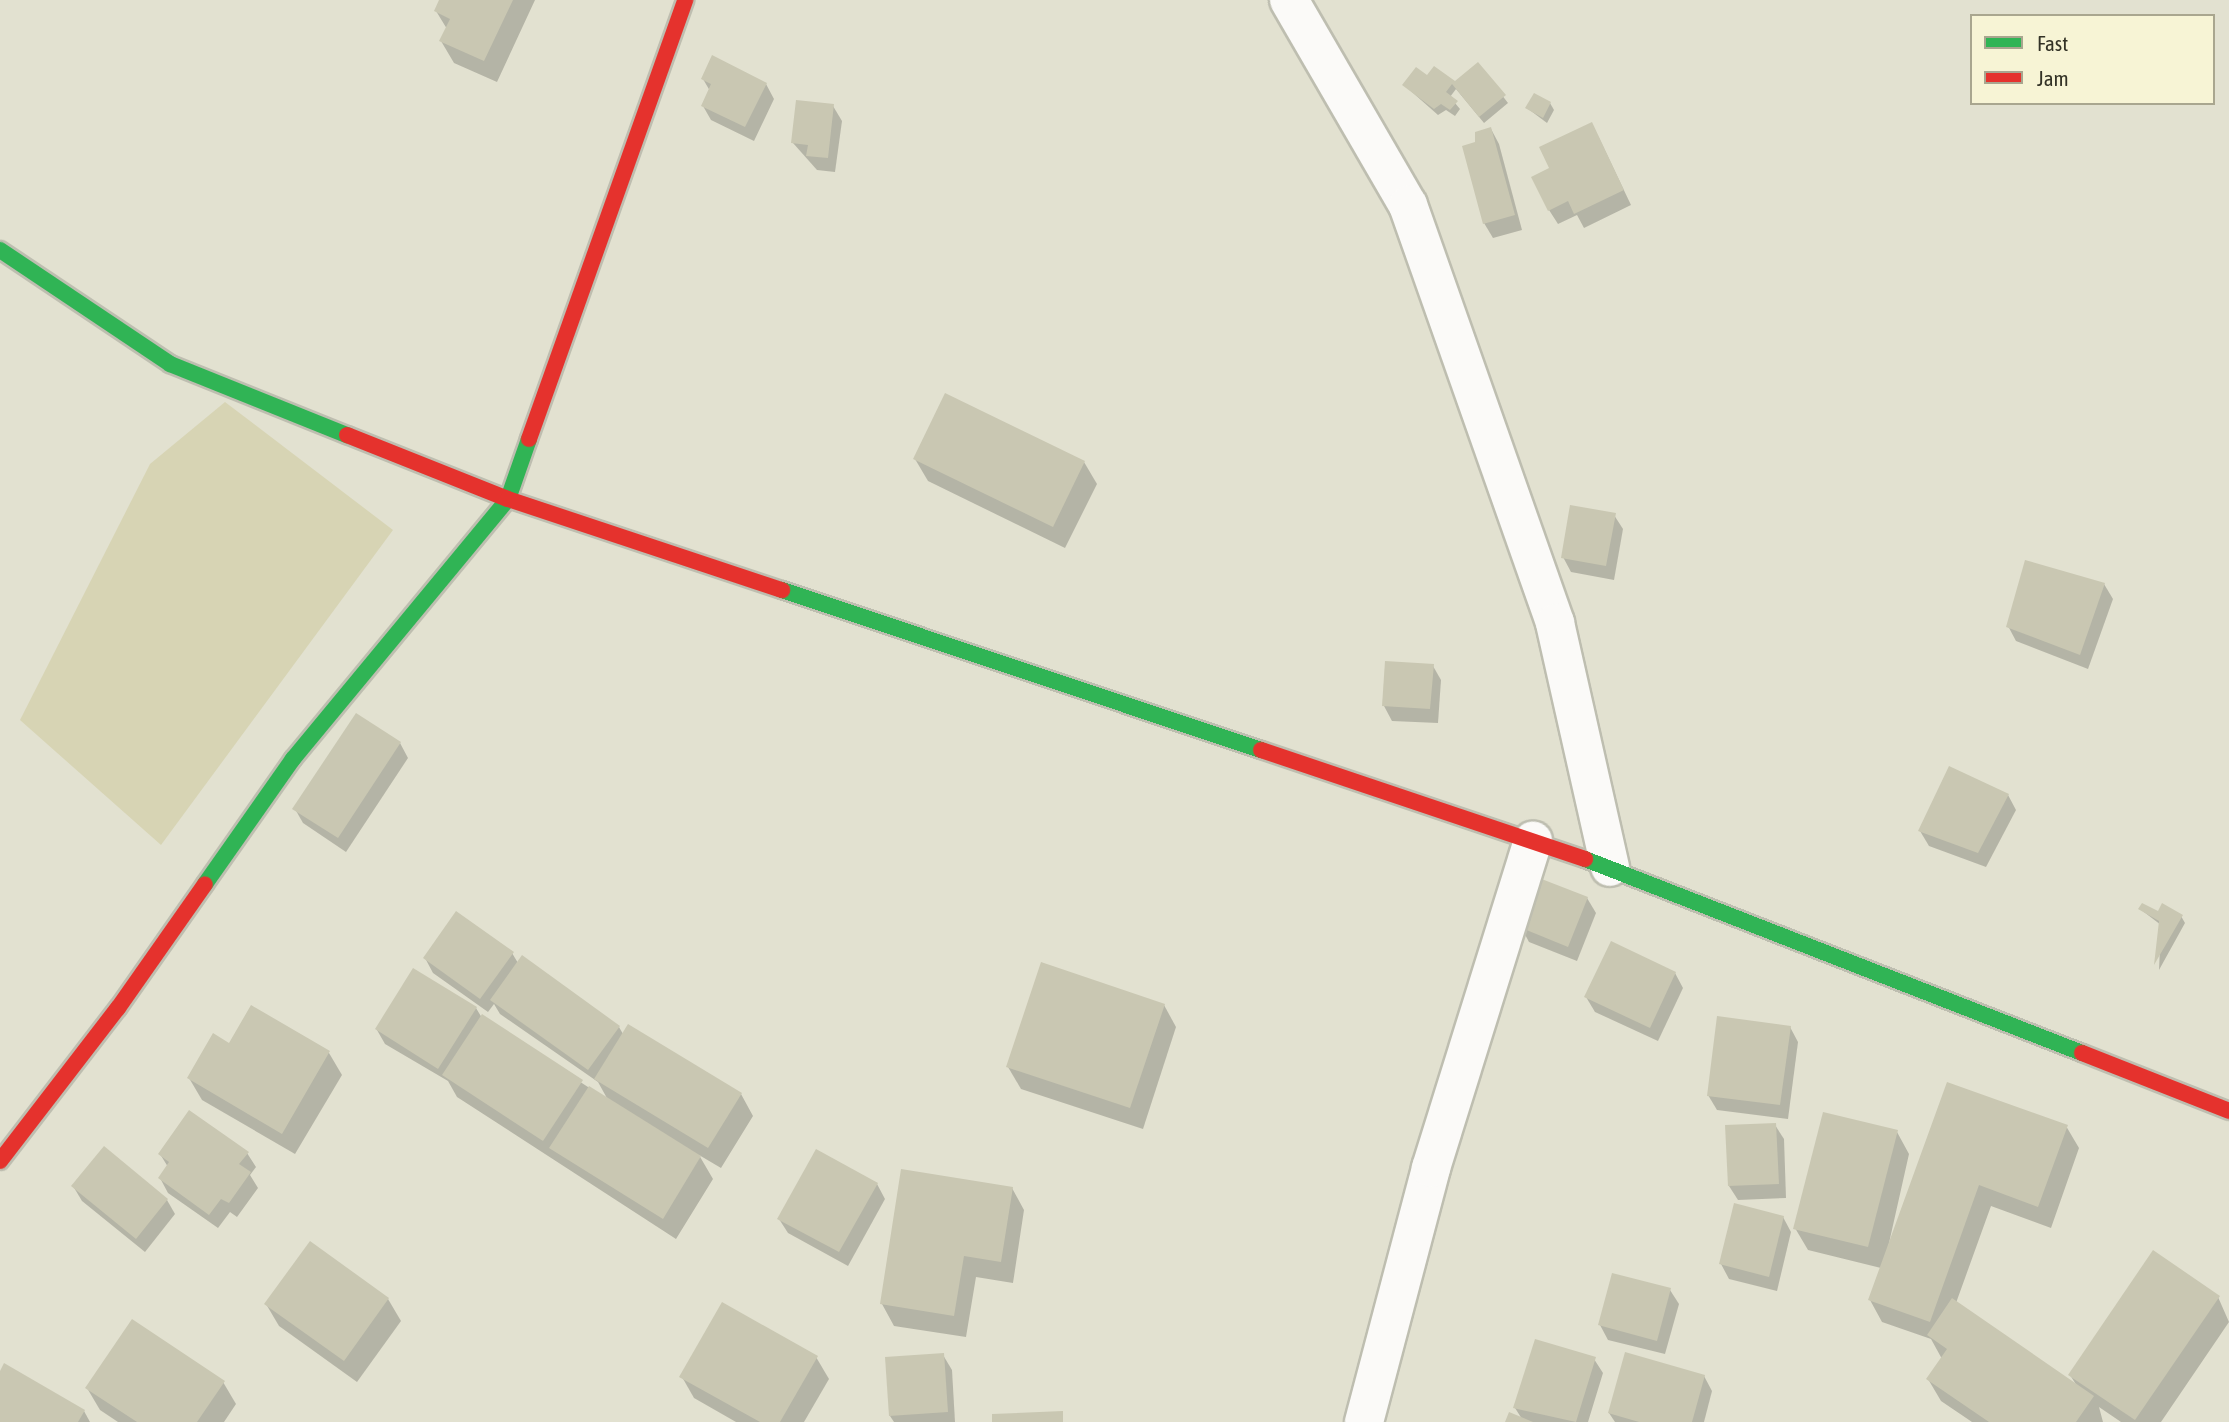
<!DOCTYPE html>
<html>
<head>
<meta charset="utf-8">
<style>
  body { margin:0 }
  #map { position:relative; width:2229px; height:1422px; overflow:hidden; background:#e2e1d0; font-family:"Asap Condensed",sans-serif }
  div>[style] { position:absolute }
  .green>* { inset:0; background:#d7d4b4 }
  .shadow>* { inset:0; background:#0003 }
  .building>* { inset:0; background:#c9c7b2 }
  .roads { filter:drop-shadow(2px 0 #bebeb0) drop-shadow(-2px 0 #bebeb0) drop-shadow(0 2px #bebeb0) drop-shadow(0 -2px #bebeb0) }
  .street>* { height:38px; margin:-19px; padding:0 19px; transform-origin:19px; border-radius:19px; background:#fbfaf8 }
  .fast>* { height:16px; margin:-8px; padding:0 8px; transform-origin:8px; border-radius:8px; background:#30b455 }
  .jam>* { height:16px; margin:-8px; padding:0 8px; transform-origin:8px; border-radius:8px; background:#e5322d }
  span { translate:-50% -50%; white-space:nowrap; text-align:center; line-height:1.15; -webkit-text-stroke:7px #f7f4d5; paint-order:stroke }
  .legend { position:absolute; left:1970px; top:14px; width:245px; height:91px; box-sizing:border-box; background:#f7f4d5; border:2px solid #a9a68f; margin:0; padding:9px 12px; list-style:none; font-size:21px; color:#333226 }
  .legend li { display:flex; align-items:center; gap:14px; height:35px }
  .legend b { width:35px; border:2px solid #a9a68f }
</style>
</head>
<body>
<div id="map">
  <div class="green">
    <div style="clip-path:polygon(225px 402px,393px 530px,161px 845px,20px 720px,150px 464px)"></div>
  </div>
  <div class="shadow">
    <div style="clip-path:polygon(441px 0,535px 0,497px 82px,454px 63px,441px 41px,447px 29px,436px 11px)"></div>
    <div style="clip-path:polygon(1478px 64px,1508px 103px,1484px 123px,1456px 89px,1450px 97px,1460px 109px,1455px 116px,1446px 110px,1438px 115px,1404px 85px,1427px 77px,1455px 83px)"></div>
    <div style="clip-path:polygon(703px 79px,766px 84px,774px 99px,754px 141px,711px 120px,703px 106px,710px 91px)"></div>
    <div style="clip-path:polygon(1550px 103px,1554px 110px,1547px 123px,1527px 108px)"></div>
    <div style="clip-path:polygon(833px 106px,842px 121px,835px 172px,817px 170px,793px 143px)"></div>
    <div style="clip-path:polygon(1491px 129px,1499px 144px,1522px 230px,1493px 238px,1484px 223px,1477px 144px)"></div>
    <div style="clip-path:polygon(1599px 138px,1631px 205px,1584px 228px,1577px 215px,1558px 224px,1549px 210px)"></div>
    <div style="clip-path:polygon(915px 459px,1084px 462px,1097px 484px,1065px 548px,928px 481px)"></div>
    <div style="clip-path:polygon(1614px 515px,1623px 529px,1614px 580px,1571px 572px,1563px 557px)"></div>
    <div style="clip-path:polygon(2104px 584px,2113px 599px,2088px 669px,2016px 641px,2008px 626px)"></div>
    <div style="clip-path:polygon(1433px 666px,1441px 680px,1438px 723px,1392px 721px,1384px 706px)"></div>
    <div style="clip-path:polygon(400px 743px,408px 758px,346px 852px,303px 823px,295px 809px)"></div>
    <div style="clip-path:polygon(2008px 795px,2016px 810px,1986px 867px,1929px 846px,1920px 831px)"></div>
    <div style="clip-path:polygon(1587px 898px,1596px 913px,1577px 961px,1529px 942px,1521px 927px)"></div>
    <div style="clip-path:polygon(2140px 909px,2181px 916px,2185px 923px,2159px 970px,2161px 925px)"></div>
    <div style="clip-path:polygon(512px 953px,518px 963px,619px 1027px,623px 1034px,741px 1094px,753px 1116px,721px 1168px,699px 1155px,713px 1179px,676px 1239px,457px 1097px,448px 1081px,385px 1044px,377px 1030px,476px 1008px,482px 1018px,608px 1100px,598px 1082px,500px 1014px,494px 1004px,488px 1012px,433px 973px,425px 958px)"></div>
    <div style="clip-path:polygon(1675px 973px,1683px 988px,1658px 1041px,1595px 1012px,1586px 997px)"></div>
    <div style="clip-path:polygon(1164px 1005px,1176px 1027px,1143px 1129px,1021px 1089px,1008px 1067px)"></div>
    <div style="clip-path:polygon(1790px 1027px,1798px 1042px,1788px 1119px,1717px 1110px,1708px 1095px)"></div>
    <div style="clip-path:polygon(229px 1045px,329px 1053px,342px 1075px,295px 1154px,202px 1100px,189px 1078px)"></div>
    <div style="clip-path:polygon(1949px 1084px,2066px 1126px,2079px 1148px,2051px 1228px,1991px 1206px,1956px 1303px,2077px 1386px,2070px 1375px,2218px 1297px,2229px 1322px,2161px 1422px,2121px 1422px,2099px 1407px,2103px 1422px,1972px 1422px,1941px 1401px,1928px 1379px,1942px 1359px,1931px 1339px,1882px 1322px,1870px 1300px,1881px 1268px,1808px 1250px,1795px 1228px,1897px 1132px,1909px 1154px,1887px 1252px)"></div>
    <div style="clip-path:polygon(1775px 1125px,1784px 1139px,1786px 1198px,1738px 1200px,1729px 1186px)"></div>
    <div style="clip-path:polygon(247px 1153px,256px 1167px,250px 1175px,258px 1188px,237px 1217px,230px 1212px,218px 1228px,168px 1193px,160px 1178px,168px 1167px,160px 1154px)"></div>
    <div style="clip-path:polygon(877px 1184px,885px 1199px,848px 1266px,788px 1233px,779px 1219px)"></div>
    <div style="clip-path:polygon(73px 1186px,167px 1200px,175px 1214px,145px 1252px,82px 1201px)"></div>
    <div style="clip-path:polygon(1012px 1188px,1024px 1210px,1013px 1283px,976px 1277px,966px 1337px,894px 1326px,882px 1304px)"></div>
    <div style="clip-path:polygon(1783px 1217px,1791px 1232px,1777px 1291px,1729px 1279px,1721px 1264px)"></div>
    <div style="clip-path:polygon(1670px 1290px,1679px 1304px,1665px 1354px,1608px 1340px,1600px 1325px)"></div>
    <div style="clip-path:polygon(388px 1299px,401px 1321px,357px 1382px,279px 1326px,266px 1304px)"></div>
    <div style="clip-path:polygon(943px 1355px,952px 1370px,955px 1422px,894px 1422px,890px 1416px)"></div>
    <div style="clip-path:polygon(816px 1357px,829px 1379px,804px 1422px,736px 1422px,694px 1398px,682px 1377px)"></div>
    <div style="clip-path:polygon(1594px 1359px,1603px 1373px,1588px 1422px,1507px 1422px,1522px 1419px,1515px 1408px)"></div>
    <div style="clip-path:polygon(0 1374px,84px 1411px,90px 1422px,0 1422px)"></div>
    <div style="clip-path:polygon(1704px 1376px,1712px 1391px,1704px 1422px,1615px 1422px,1609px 1413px)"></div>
    <div style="clip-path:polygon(223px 1382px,236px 1404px,224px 1422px,118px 1422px,100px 1410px,87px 1388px)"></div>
  </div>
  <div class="building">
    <div style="clip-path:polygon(439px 0,513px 0,484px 61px,439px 41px,450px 19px,434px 11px)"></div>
    <div style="clip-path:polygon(712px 55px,767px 83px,745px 127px,701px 106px,711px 84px,701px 79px)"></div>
    <div style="clip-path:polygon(1478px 62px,1506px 95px,1479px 117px,1452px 84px,1446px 92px,1458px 101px,1450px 110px,1441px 104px,1434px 109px,1402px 85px,1416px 67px,1427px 75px,1434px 66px,1455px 81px)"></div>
    <div style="clip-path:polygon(1534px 93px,1551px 102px,1543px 118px,1525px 108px)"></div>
    <div style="clip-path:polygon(796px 100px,834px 104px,828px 158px,806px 156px,808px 145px,791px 143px)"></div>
    <div style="clip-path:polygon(1592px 122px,1624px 190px,1574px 214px,1568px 201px,1548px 211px,1531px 177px,1549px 168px,1539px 147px)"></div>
    <div style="clip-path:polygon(1491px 127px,1515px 215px,1483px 224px,1462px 146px,1475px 142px,1475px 132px)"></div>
    <div style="clip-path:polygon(945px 393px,1085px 461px,1053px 527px,913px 459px)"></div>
    <div style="clip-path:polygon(1570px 505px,1616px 513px,1606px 566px,1561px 558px)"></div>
    <div style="clip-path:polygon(2025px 560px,2105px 583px,2080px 655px,2006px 627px)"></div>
    <div style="clip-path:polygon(1385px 661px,1434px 664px,1430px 709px,1382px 706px)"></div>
    <div style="clip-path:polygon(356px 713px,401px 742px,338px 838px,292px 809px)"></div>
    <div style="clip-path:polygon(1949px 766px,2009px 794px,1978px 853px,1918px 831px)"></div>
    <div style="clip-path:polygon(1539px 878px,1588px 897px,1568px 947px,1519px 927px)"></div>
    <div style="clip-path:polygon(2142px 903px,2158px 911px,2162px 903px,2183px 915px,2154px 965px,2159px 921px,2138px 909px)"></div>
    <div style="clip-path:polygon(456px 911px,514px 952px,480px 999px,423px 958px)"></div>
    <div style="clip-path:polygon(1611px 941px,1676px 972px,1650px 1028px,1584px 997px)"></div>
    <div style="clip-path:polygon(522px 955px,620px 1026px,588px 1070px,490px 1000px)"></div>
    <div style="clip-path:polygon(1041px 962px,1165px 1004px,1130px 1108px,1006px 1067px)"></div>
    <div style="clip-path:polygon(413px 968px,477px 1007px,438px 1069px,375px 1029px)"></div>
    <div style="clip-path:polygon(251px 1005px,330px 1051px,282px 1134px,187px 1078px,213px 1033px,229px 1043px)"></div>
    <div style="clip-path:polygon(482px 1014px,583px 1080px,543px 1141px,442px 1075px)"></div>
    <div style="clip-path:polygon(1717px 1016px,1791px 1026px,1780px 1105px,1707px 1096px)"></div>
    <div style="clip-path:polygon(628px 1024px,742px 1093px,708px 1148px,594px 1079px)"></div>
    <div style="clip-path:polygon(1947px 1082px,2068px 1125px,2038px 1207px,1979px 1185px,1930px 1322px,1868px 1300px)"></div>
    <div style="clip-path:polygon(589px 1086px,701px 1156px,663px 1219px,549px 1148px)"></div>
    <div style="clip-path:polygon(189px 1110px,249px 1152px,239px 1164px,251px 1172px,229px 1203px,221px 1199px,209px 1215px,158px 1178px,169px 1162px,158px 1154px)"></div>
    <div style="clip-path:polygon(1823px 1112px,1898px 1130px,1868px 1247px,1793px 1229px)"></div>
    <div style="clip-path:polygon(1776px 1123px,1779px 1184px,1728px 1186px,1725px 1125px)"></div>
    <div style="clip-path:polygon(104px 1146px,168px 1199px,136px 1239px,71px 1186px)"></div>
    <div style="clip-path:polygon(816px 1149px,878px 1183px,839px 1252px,777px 1219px)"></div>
    <div style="clip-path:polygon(901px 1169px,1013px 1187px,1001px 1262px,964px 1256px,954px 1316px,880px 1304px)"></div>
    <div style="clip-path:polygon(1734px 1203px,1784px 1216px,1769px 1277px,1719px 1264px)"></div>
    <div style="clip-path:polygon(310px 1241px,389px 1298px,344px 1361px,264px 1304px)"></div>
    <div style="clip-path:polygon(2153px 1250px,2220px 1296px,2135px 1420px,2068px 1375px)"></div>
    <div style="clip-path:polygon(1612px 1273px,1671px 1288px,1657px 1341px,1598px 1325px)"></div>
    <div style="clip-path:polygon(1952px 1298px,2094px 1396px,2076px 1422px,1989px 1422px,1926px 1379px,1947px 1349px,1927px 1335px)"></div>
    <div style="clip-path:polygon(722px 1302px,818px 1356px,780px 1422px,760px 1422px,679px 1377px)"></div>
    <div style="clip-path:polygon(132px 1319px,225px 1381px,197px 1422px,137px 1422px,85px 1388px)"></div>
    <div style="clip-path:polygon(1535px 1339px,1596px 1357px,1576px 1422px,1513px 1408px)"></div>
    <div style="clip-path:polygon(1625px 1352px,1705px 1375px,1692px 1422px,1639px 1422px,1608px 1413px)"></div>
    <div style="clip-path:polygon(944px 1353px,948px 1412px,889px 1416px,885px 1357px)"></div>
    <div style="clip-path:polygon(4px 1363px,85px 1410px,78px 1422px,0 1422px,0 1371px)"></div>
    <div style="clip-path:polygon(1063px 1411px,1063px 1422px,992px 1422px,992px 1414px)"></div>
    <div style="clip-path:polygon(1509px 1412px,1533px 1422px,1505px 1422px)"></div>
  </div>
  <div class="roads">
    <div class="street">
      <div style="left:1289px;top:0;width:237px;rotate:59.9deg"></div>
      <div style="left:1408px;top:205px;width:443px;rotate:70.6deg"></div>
      <div style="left:1555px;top:623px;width:250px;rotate:77.3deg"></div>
      <div style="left:1364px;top:1422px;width:263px;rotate:-75.2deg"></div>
      <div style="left:1431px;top:1168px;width:343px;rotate:-72.7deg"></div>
    </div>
    <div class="fast">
      <div style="left:0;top:250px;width:205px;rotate:33.8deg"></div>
      <div style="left:170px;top:364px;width:191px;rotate:21.9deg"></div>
      <div style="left:782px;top:590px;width:505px;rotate:18.47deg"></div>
      <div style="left:1585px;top:859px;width:534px;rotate:21.32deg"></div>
      <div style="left:205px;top:884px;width:153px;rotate:-54.9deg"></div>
      <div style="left:293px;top:759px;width:337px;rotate:-50.4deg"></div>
      <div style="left:508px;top:499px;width:64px;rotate:-70.7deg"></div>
    </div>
    <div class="jam">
      <div style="left:347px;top:435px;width:173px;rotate:21.7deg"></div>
      <div style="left:508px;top:499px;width:289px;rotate:18.4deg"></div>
      <div style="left:529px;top:439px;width:466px;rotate:-70.4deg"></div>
      <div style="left:1261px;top:750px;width:342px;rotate:18.6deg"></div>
      <div style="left:2082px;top:1053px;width:158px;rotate:21.5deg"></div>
      <div style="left:0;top:1161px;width:193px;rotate:-52.4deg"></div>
      <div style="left:118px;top:1008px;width:151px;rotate:-54.9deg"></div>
    </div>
  </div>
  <ul class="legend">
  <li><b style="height:9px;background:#30b455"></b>Fast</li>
  <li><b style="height:9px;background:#e5322d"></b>Jam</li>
  </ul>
</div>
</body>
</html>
